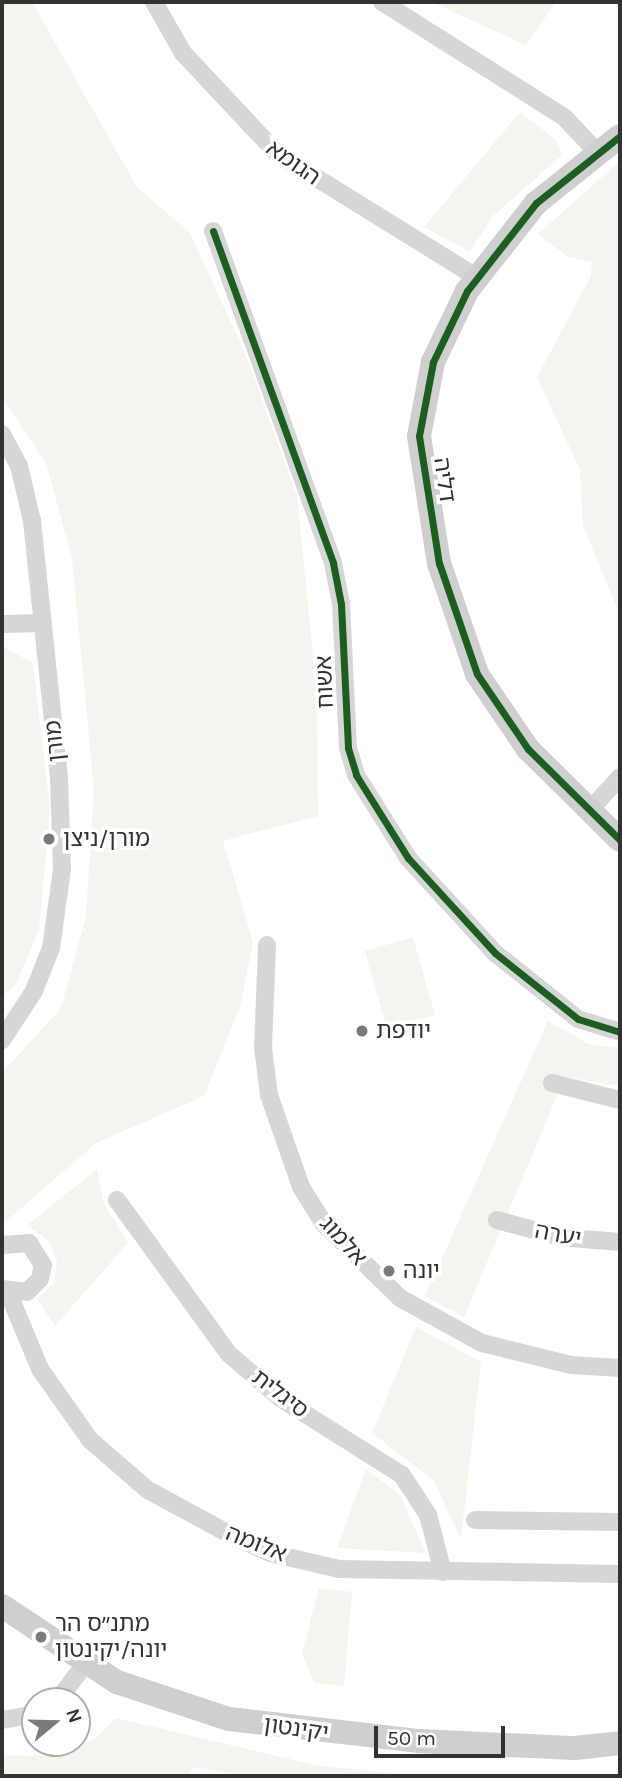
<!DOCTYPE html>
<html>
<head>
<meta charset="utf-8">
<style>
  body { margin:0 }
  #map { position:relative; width:622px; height:1778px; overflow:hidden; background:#fff; font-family:Karla,"Noto Sans Hebrew",sans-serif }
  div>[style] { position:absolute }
  .green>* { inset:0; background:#f3f6ee }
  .street>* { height:18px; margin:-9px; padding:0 9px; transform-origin:9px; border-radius:9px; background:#d6d6d6 }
  .secondary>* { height:24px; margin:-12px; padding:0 12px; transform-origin:12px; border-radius:12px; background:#cfcfcf }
  .cycleway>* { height:7px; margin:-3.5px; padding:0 3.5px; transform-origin:3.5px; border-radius:3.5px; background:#1b5e20 }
  .dots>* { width:19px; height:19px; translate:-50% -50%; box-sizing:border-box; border:4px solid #fff; border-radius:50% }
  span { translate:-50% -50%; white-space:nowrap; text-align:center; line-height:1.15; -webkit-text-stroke:7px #fff; paint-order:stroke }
  .street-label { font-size:23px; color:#323232 }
  .poi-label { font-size:23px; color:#323232 }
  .left { translate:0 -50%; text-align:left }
  .frame { position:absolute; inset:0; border:4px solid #323232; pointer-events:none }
  .north { position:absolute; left:21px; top:1687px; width:70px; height:70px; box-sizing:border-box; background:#fff; border:2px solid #adadad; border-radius:50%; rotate:71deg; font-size:19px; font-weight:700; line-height:28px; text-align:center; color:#323232 }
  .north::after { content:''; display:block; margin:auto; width:24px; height:32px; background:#7a7a7a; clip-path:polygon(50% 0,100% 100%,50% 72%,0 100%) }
  .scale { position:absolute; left:374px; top:1726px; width:131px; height:32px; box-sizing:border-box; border:4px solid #323232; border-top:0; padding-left:9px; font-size:21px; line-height:24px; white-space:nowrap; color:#323232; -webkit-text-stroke:5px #fff; paint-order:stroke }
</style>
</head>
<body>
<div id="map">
  <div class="green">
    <div style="clip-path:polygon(2px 2px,32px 2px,137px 187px,190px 233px,247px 358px,297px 496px,317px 696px,318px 816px,223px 841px,253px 942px,240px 1007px,204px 1096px,96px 1143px,2px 1225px,2px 1073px,61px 1008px,86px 916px,94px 790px,72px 558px,46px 463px,2px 397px)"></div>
    <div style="clip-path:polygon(431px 2px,556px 2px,526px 45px)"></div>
    <div style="clip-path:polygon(520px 112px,555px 139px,562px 155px,493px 216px,470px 252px,424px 227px)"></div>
    <div style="clip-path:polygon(620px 161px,620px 615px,583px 526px,580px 470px,537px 377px,591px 276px,592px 262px,568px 257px,538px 234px)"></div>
    <div style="clip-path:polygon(2px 646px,33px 663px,50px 809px,39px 930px,16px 984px,2px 997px)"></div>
    <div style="clip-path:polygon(413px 937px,435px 1015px,387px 1029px,365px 951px)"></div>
    <div style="clip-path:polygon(548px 1021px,589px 1044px,620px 1048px,620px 1086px,565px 1077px,464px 1317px,425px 1296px)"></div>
    <div style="clip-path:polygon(97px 1169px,104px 1204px,128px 1243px,55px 1326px,37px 1299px,54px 1283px,57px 1262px,49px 1241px,27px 1225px)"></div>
    <div style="clip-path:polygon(416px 1327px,481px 1362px,461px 1539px,434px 1481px,372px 1433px)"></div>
    <div style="clip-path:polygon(366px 1469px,401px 1496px,425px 1553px,337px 1548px)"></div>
    <div style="clip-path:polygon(319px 1588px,352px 1592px,344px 1686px,314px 1683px,302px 1654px)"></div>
    <div style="clip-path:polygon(116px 1718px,315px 1765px,421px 1776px,254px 1776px,193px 1768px,188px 1776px,2px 1776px,2px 1755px,53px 1756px,95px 1739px)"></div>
  </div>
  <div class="street">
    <div style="left:154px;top:2px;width:59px;rotate:60.4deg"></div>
    <div style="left:183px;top:53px;width:139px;rotate:46.8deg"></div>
    <div style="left:278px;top:154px;width:233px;rotate:31.8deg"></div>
    <div style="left:382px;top:2px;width:215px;rotate:32.3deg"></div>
    <div style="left:564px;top:117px;width:50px;rotate:46.6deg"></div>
    <div style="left:213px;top:231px;width:353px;rotate:70.1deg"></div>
    <div style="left:333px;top:563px;width:42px;rotate:79deg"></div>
    <div style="left:341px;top:604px;width:144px;rotate:87.2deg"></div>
    <div style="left:348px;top:748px;width:28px;rotate:73deg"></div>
    <div style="left:356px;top:775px;width:98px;rotate:57.9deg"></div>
    <div style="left:408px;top:858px;width:129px;rotate:47.5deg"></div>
    <div style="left:495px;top:953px;width:106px;rotate:38.5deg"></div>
    <div style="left:578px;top:1019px;width:44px;rotate:17.2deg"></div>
    <div style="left:2px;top:434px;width:36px;rotate:62deg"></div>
    <div style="left:19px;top:466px;width:57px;rotate:76.7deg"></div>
    <div style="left:32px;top:521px;width:258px;rotate:84deg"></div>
    <div style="left:59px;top:778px;width:91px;rotate:88.1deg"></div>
    <div style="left:62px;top:869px;width:80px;rotate:97.9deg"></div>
    <div style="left:51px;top:948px;width:46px;rotate:111.6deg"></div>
    <div style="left:34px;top:991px;width:59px;rotate:123.1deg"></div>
    <div style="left:2px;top:624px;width:41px;rotate:-1.4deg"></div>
    <div style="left:588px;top:812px;width:47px;rotate:-47.6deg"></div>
    <div style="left:267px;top:945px;width:102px;rotate:92.2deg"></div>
    <div style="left:263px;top:1047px;width:48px;rotate:82.9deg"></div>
    <div style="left:269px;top:1095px;width:97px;rotate:70.8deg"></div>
    <div style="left:301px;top:1187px;width:44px;rotate:58.1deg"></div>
    <div style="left:324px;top:1224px;width:106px;rotate:44.2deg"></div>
    <div style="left:400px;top:1298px;width:94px;rotate:28.8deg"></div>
    <div style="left:482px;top:1343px;width:92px;rotate:13.9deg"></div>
    <div style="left:571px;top:1365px;width:49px;rotate:3.5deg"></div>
    <div style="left:552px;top:1083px;width:70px;rotate:14deg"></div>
    <div style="left:117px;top:1200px;width:190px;rotate:54deg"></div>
    <div style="left:229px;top:1354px;width:67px;rotate:40.8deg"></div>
    <div style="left:280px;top:1398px;width:144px;rotate:32.3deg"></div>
    <div style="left:402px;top:1475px;width:48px;rotate:57deg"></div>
    <div style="left:428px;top:1515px;width:59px;rotate:75.3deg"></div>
    <div style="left:497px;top:1220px;width:64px;rotate:15.3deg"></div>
    <div style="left:559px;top:1237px;width:61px;rotate:4.7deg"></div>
    <div style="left:2px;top:1245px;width:27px;rotate:-4deg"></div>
    <div style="left:29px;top:1243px;width:26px;rotate:58deg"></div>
    <div style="left:43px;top:1265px;width:14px;rotate:102deg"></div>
    <div style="left:40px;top:1279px;width:18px;rotate:135deg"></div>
    <div style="left:27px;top:1292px;width:25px;rotate:-173deg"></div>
    <div style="left:8px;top:1292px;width:83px;rotate:67.4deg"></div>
    <div style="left:40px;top:1369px;width:87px;rotate:54.8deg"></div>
    <div style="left:90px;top:1440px;width:77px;rotate:40.8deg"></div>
    <div style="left:148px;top:1490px;width:92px;rotate:28.5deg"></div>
    <div style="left:229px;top:1534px;width:45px;rotate:24.9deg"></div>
    <div style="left:270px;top:1553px;width:71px;rotate:13.1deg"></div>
    <div style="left:339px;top:1569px;width:281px;rotate:1deg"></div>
    <div style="left:475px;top:1520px;width:145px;rotate:0.8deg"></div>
    <div style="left:57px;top:1701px;width:48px;rotate:-52.7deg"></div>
    <div style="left:2px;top:1720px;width:34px;rotate:-10deg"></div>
  </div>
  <div class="secondary">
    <div style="left:620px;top:136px;width:107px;rotate:141.4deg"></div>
    <div style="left:536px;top:203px;width:112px;rotate:128.1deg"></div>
    <div style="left:467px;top:291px;width:79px;rotate:115.6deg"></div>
    <div style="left:433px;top:362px;width:75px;rotate:100.7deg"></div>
    <div style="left:419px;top:436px;width:129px;rotate:81.1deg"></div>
    <div style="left:439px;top:563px;width:117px;rotate:71.1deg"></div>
    <div style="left:477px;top:674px;width:91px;rotate:55.8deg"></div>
    <div style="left:528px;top:749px;width:129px;rotate:44.7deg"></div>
    <div style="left:2px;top:1606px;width:138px;rotate:33.5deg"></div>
    <div style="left:117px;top:1682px;width:118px;rotate:18.3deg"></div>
    <div style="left:229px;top:1719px;width:190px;rotate:6.6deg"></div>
    <div style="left:418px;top:1741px;width:157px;rotate:2.6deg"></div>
    <div style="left:575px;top:1748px;width:45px;rotate:-6.3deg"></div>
  </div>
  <div class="cycleway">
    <div style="left:620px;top:136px;width:107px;rotate:141.4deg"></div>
    <div style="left:536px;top:203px;width:112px;rotate:128.1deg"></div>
    <div style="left:467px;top:291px;width:79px;rotate:115.6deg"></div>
    <div style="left:433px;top:362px;width:75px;rotate:100.7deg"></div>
    <div style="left:419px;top:436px;width:129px;rotate:81.1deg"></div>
    <div style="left:439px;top:563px;width:117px;rotate:71.1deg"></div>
    <div style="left:477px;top:674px;width:91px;rotate:55.8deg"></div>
    <div style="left:528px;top:749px;width:129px;rotate:44.7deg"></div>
    <div style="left:213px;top:231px;width:353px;rotate:70.1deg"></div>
    <div style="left:333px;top:563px;width:42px;rotate:79deg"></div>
    <div style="left:341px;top:604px;width:144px;rotate:87.2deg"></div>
    <div style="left:348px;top:748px;width:28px;rotate:73deg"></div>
    <div style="left:356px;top:775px;width:98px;rotate:57.9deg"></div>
    <div style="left:408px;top:858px;width:129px;rotate:47.5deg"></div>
    <div style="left:495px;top:953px;width:106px;rotate:38.5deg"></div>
    <div style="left:578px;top:1019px;width:44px;rotate:17.2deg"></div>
  </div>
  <div class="dots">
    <div style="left:49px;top:839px;background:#7a7a7a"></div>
    <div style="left:362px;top:1031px;background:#7a7a7a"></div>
    <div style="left:389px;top:1271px;background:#7a7a7a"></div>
    <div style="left:41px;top:1637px;background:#7a7a7a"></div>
  </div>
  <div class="street-label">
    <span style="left:293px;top:163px;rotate:35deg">הגומא</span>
    <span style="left:444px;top:480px;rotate:82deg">דליה</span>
    <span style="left:325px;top:682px;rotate:-92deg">אשוח</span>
    <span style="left:55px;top:741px;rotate:-96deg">מורן</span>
    <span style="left:558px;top:1235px;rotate:11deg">יערה</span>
    <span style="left:343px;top:1241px;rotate:48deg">אלמוג</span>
    <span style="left:280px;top:1394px;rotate:37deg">סיגלית</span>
    <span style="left:256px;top:1544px;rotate:22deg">אלומה</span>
    <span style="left:296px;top:1729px;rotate:8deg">יקינטון</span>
  </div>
  <div class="poi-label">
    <span class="left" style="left:63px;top:839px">מורן/ניצן</span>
    <span class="left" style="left:376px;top:1031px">יודפת</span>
    <span class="left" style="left:403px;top:1271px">יונה</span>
    <span class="left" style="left:55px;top:1637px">מתנ״ס הר<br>יונה/יקינטון</span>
  </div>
  <div class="frame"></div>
  <div class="north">N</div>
  <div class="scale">50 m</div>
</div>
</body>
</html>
